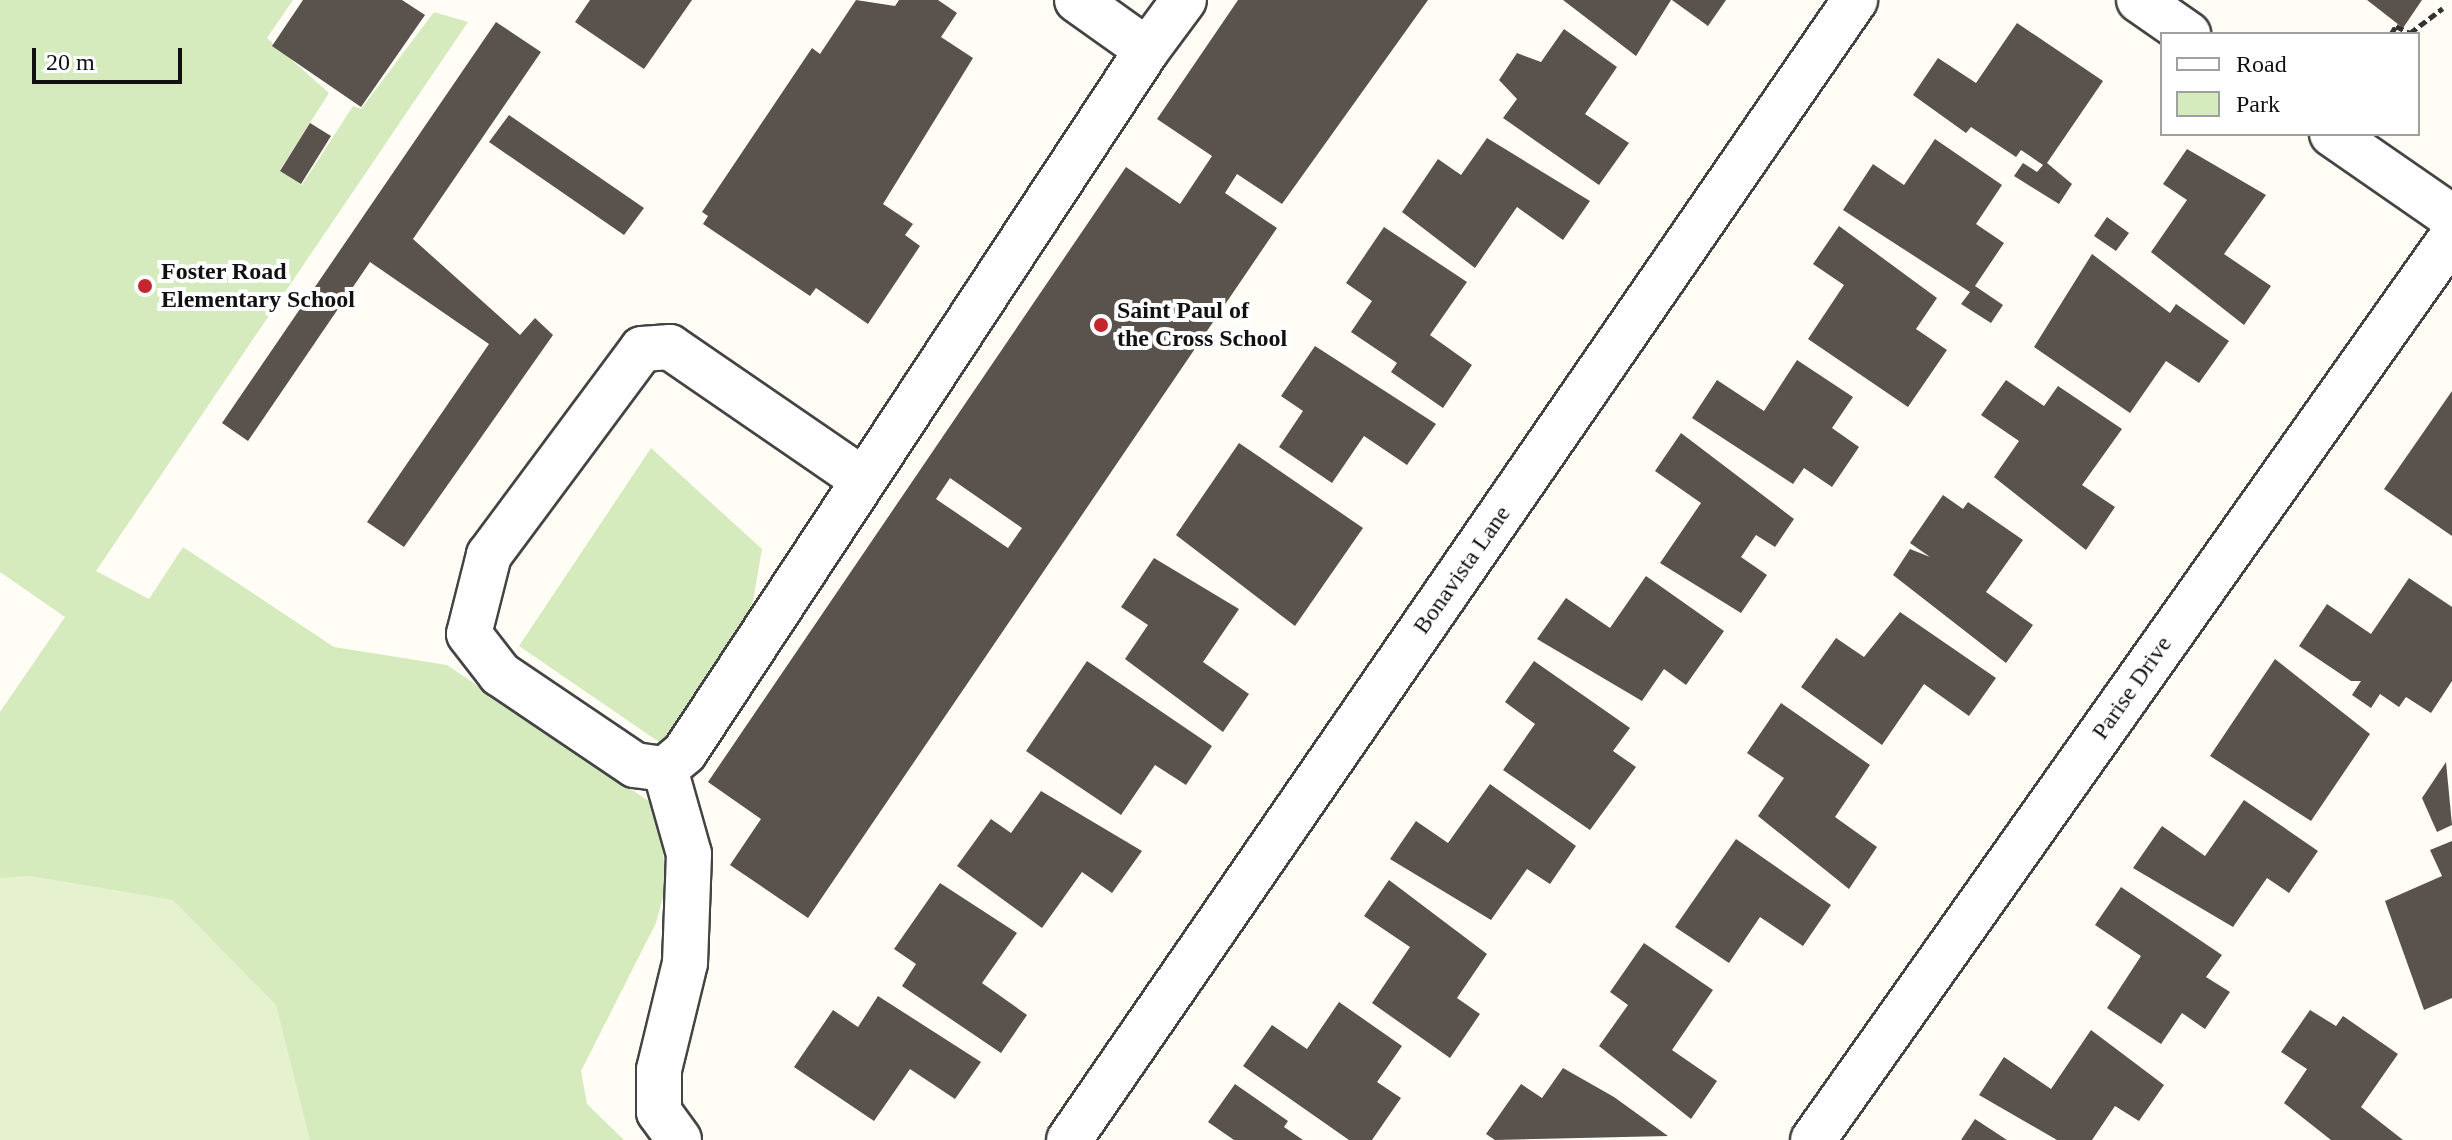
<!DOCTYPE html>
<html>
<head>
<meta charset="utf-8">
<style>
  body { margin:0 }
  #map { position:relative; width:2452px; height:1140px; overflow:hidden; background:#fffdf5; font-family:Georgia,serif }
  div>[style] { position:absolute }
  .green>* { inset:0; background:#d5ebbd }
  .pitch>* { inset:0; background:#e6f2cf }
  .building>* { inset:0; background:#5a524d }
  .path>* { height:5px; margin-top:-2.5px; transform-origin:0; background:repeating-linear-gradient(90deg,#333 0 8px,transparent 0 12px) }
  .roads { filter:drop-shadow(2px 0 #444) drop-shadow(-2px 0 #444) drop-shadow(0 2px #444) drop-shadow(0 -2px #444) }
  .minor>* { height:44px; margin:-22px; padding:0 22px; transform-origin:22px; border-radius:22px; background:#fff }
  .dots>* { width:22px; height:22px; translate:-50% -50%; box-sizing:border-box; border:4px solid #fff; border-radius:50% }
  span { translate:-50% -50%; white-space:nowrap; text-align:center; line-height:1.15; -webkit-text-stroke:8px #fff; paint-order:stroke }
  .poi-label { font-size:24px; color:#111; font-weight:700 }
  .left { translate:0 -50%; text-align:left }
  .street-label { font-size:24px; color:#111 }
  .legend { position:absolute; left:2160px; top:32px; width:260px; height:104px; box-sizing:border-box; background:#fff; border:2px solid #a0a0a0; margin:0; padding:10px 14px; list-style:none; font-size:24px; color:#111 }
  .legend li { display:flex; align-items:center; gap:16px; height:40px }
  .legend b { width:40px; border:2px solid #a0a0a0 }
  .scale { position:absolute; left:32px; top:48px; width:150px; height:36px; box-sizing:border-box; border:4px solid #111; border-top:0; padding-left:10px; font-size:24px; line-height:28px; white-space:nowrap; color:#111; -webkit-text-stroke:6px #fff; paint-order:stroke }
</style>
</head>
<body>
<div id="map">
  <div class="green">
    <div style="clip-path:polygon(0 0,293px 0,267px 38px,329px 93px,280px 170px,302px 185px,353px 106px,361px 109px,434px 12px,468px 22px,96px 571px,149px 599px,183px 547px,334px 647px,447px 665px,659px 808px,666px 886px,656px 923px,581px 1071px,587px 1104px,624px 1140px,0 1140px,0 712px,65px 617px,0 572px)"></div>
    <div style="clip-path:polygon(651px 448px,762px 549px,752px 607px,662px 744px,519px 646px)"></div>
  </div>
  <div class="pitch">
    <div style="clip-path:polygon(30px 876px,173px 900px,276px 1005px,310px 1140px,0 1140px,0 878px)"></div>
  </div>
  <div class="building">
    <div style="clip-path:polygon(303px 0,402px 0,425px 15px,361px 107px,272px 46px)"></div>
    <div style="clip-path:polygon(590px 0,692px 0,644px 69px,575px 22px)"></div>
    <div style="clip-path:polygon(856px 0,895px 6px,899px 0,938px 0,957px 13px,941px 37px,973px 58px,883px 204px,913px 224px,905px 235px,920px 246px,868px 324px,816px 288px,810px 296px,703px 224px,708px 216px,702px 212px,812px 48px,820px 54px)"></div>
    <div style="clip-path:polygon(evenodd,1238px 0,1428px 0,1282px 204px,1237px 174px,1225px 193px,1277px 228px,808px 918px,730px 865px,761px 819px,708px 782px,1126px 167px,1180px 204px,1212px 156px,1157px 119px,1238px 0,950px 478px,1022px 528px,1008px 548px,936px 499px,950px 478px)"></div>
    <div style="clip-path:polygon(1563px 0,1671px 0,1636px 56px)"></div>
    <div style="clip-path:polygon(1672px 0,1726px 0,1708px 26px)"></div>
    <div style="clip-path:polygon(2367px 0,2422px 0,2403px 28px)"></div>
    <div style="clip-path:polygon(496px 22px,541px 52px,413px 239px,520px 335px,535px 318px,553px 335px,404px 547px,367px 522px,489px 344px,370px 262px,248px 441px,222px 423px)"></div>
    <div style="clip-path:polygon(2017px 23px,2103px 81px,2047px 163px,2072px 184px,2059px 204px,2014px 176px,2023px 163px,2037px 172px,2043px 165px,2021px 150px,2016px 157px,1971px 127px,1966px 133px,1913px 95px,1938px 58px,1976px 83px)"></div>
    <div style="clip-path:polygon(1564px 29px,1617px 67px,1585px 114px,1629px 143px,1599px 185px,1503px 118px,1517px 99px,1499px 80px,1517px 53px,1541px 62px)"></div>
    <div style="clip-path:polygon(509px 115px,644px 208px,624px 235px,489px 142px)"></div>
    <div style="clip-path:polygon(310px 123px,331px 136px,301px 184px,280px 171px)"></div>
    <div style="clip-path:polygon(1487px 138px,1590px 201px,1563px 240px,1517px 207px,1475px 268px,1402px 212px,1438px 159px,1461px 175px)"></div>
    <div style="clip-path:polygon(1935px 139px,2002px 185px,1976px 224px,2004px 243px,1975px 286px,2003px 305px,1991px 323px,1961px 304px,1970px 292px,1843px 210px,1873px 164px,1904px 185px)"></div>
    <div style="clip-path:polygon(2187px 149px,2266px 195px,2224px 254px,2271px 286px,2244px 325px,2151px 252px,2187px 200px,2163px 184px)"></div>
    <div style="clip-path:polygon(2107px 217px,2129px 233px,2116px 251px,2094px 236px)"></div>
    <div style="clip-path:polygon(1839px 226px,1937px 298px,1916px 329px,1947px 350px,1908px 407px,1808px 339px,1844px 285px,1813px 264px)"></div>
    <div style="clip-path:polygon(1384px 227px,1467px 282px,1430px 335px,1472px 365px,1443px 408px,1391px 372px,1397px 363px,1351px 332px,1372px 301px,1346px 283px)"></div>
    <div style="clip-path:polygon(2092px 254px,2170px 313px,2176px 304px,2229px 341px,2199px 383px,2166px 361px,2130px 413px,2034px 347px)"></div>
    <div style="clip-path:polygon(1315px 346px,1436px 424px,1407px 465px,1364px 436px,1332px 483px,1279px 447px,1303px 411px,1281px 396px)"></div>
    <div style="clip-path:polygon(1797px 360px,1853px 397px,1832px 428px,1859px 447px,1832px 487px,1804px 468px,1793px 484px,1692px 418px,1717px 380px,1764px 411px)"></div>
    <div style="clip-path:polygon(2006px 380px,2044px 406px,2058px 386px,2122px 429px,2082px 485px,2115px 507px,2086px 550px,1994px 477px,2019px 441px,1981px 415px)"></div>
    <div style="clip-path:polygon(2452px 391px,2452px 536px,2384px 489px)"></div>
    <div style="clip-path:polygon(1681px 433px,1794px 519px,1775px 547px,1756px 535px,1741px 557px,1767px 575px,1741px 613px,1660px 563px,1701px 503px,1655px 471px)"></div>
    <div style="clip-path:polygon(1239px 443px,1363px 528px,1295px 626px,1176px 535px)"></div>
    <div style="clip-path:polygon(1943px 495px,1963px 509px,1968px 502px,2023px 540px,1986px 592px,2033px 625px,2006px 663px,1893px 575px,1910px 549px,1930px 557px,1910px 543px)"></div>
    <div style="clip-path:polygon(1154px 558px,1239px 609px,1203px 662px,1249px 694px,1223px 732px,1125px 659px,1148px 625px,1121px 607px)"></div>
    <div style="clip-path:polygon(1646px 576px,1724px 631px,1686px 685px,1664px 669px,1642px 701px,1537px 639px,1566px 598px,1610px 628px)"></div>
    <div style="clip-path:polygon(2409px 578px,2452px 607px,2452px 681px,2431px 713px,2406px 697px,2399px 707px,2380px 694px,2371px 708px,2352px 695px,2361px 681px,2351px 681px,2299px 646px,2327px 604px,2371px 634px)"></div>
    <div style="clip-path:polygon(1900px 612px,1996px 678px,1969px 716px,1924px 684px,1882px 745px,1801px 687px,1836px 638px,1864px 657px)"></div>
    <div style="clip-path:polygon(2275px 659px,2370px 734px,2311px 821px,2210px 756px)"></div>
    <div style="clip-path:polygon(1087px 661px,1212px 746px,1186px 785px,1155px 765px,1121px 815px,1026px 751px)"></div>
    <div style="clip-path:polygon(1534px 661px,1630px 728px,1613px 751px,1636px 767px,1590px 830px,1503px 770px,1535px 724px,1505px 702px)"></div>
    <div style="clip-path:polygon(1781px 703px,1870px 765px,1835px 817px,1877px 847px,1849px 889px,1758px 816px,1784px 778px,1747px 753px)"></div>
    <div style="clip-path:polygon(2446px 762px,2452px 825px,2437px 832px,2422px 798px)"></div>
    <div style="clip-path:polygon(1490px 784px,1576px 846px,1550px 884px,1527px 869px,1491px 920px,1390px 859px,1416px 821px,1448px 843px)"></div>
    <div style="clip-path:polygon(1041px 791px,1142px 851px,1112px 893px,1082px 872px,1042px 928px,957px 866px,991px 819px,1011px 833px)"></div>
    <div style="clip-path:polygon(2244px 800px,2318px 851px,2289px 893px,2267px 878px,2233px 927px,2133px 868px,2162px 826px,2205px 856px)"></div>
    <div style="clip-path:polygon(1736px 839px,1831px 905px,1803px 946px,1760px 917px,1729px 963px,1675px 927px)"></div>
    <div style="clip-path:polygon(2452px 841px,2452px 998px,2424px 1010px,2385px 901px,2442px 876px,2430px 850px)"></div>
    <div style="clip-path:polygon(1389px 880px,1487px 954px,1457px 998px,1480px 1014px,1450px 1058px,1372px 1003px,1410px 947px,1364px 916px)"></div>
    <div style="clip-path:polygon(940px 883px,1017px 933px,982px 983px,1027px 1015px,1001px 1053px,902px 986px,916px 964px,894px 949px)"></div>
    <div style="clip-path:polygon(2121px 887px,2222px 955px,2206px 977px,2230px 992px,2205px 1029px,2182px 1013px,2161px 1044px,2107px 1008px,2141px 956px,2095px 925px)"></div>
    <div style="clip-path:polygon(1644px 943px,1713px 990px,1672px 1050px,1717px 1081px,1691px 1119px,1599px 1046px,1628px 1005px,1610px 992px)"></div>
    <div style="clip-path:polygon(878px 996px,981px 1062px,955px 1099px,910px 1069px,874px 1121px,794px 1067px,833px 1010px,858px 1027px)"></div>
    <div style="clip-path:polygon(1339px 1002px,1402px 1046px,1377px 1082px,1401px 1098px,1372px 1140px,1349px 1140px,1243px 1066px,1272px 1025px,1307px 1049px)"></div>
    <div style="clip-path:polygon(2310px 1010px,2336px 1026px,2343px 1016px,2398px 1054px,2361px 1107px,2403px 1140px,2331px 1140px,2284px 1103px,2307px 1069px,2281px 1052px)"></div>
    <div style="clip-path:polygon(2091px 1030px,2164px 1085px,2139px 1121px,2115px 1106px,2092px 1140px,2057px 1140px,1979px 1095px,2004px 1057px,2051px 1089px)"></div>
    <div style="clip-path:polygon(1563px 1068px,1614px 1097px,1668px 1136px,1495px 1140px,1486px 1134px,1521px 1084px,1542px 1098px)"></div>
    <div style="clip-path:polygon(1235px 1084px,1288px 1121px,1284px 1127px,1303px 1140px,1234px 1140px,1208px 1122px)"></div>
    <div style="clip-path:polygon(1975px 1119px,2007px 1140px,1961px 1140px)"></div>
  </div>
  <div class="path">
    <div style="left:2391px;top:34px;width:9px;rotate:-58deg"></div>
    <div style="left:2396px;top:26px;width:16px;rotate:27deg"></div>
    <div style="left:2410px;top:33px;width:41px;rotate:-37.1deg"></div>
  </div>
  <div class="roads">
    <div class="minor">
      <div style="left:1077px;top:0;width:86px;rotate:35.5deg"></div>
      <div style="left:1147px;top:50px;width:62px;rotate:-53.5deg"></div>
      <div style="left:2139px;top:0;width:60px;rotate:34.8deg"></div>
      <div style="left:2332px;top:134px;width:146px;rotate:34.7deg"></div>
      <div style="left:862px;top:479px;width:233px;rotate:-145.5deg"></div>
      <div style="left:670px;top:347px;width:28px;rotate:176deg"></div>
      <div style="left:642px;top:349px;width:257px;rotate:126.6deg"></div>
      <div style="left:489px;top:555px;width:81px;rotate:104.2deg"></div>
      <div style="left:469px;top:634px;width:51px;rotate:52.2deg"></div>
      <div style="left:500px;top:674px;width:163px;rotate:34deg"></div>
      <div style="left:635px;top:765px;width:30px;rotate:8deg"></div>
      <div style="left:665px;top:769px;width:26px;rotate:-40deg"></div>
      <div style="left:685px;top:752px;width:840px;rotate:-56.65deg"></div>
      <div style="left:665px;top:769px;width:88px;rotate:74.2deg"></div>
      <div style="left:689px;top:854px;width:109px;rotate:92.1deg"></div>
      <div style="left:685px;top:963px;width:110px;rotate:103.7deg"></div>
      <div style="left:659px;top:1070px;width:42px;rotate:90deg"></div>
      <div style="left:659px;top:1112px;width:34px;rotate:54deg"></div>
      <div style="left:1069px;top:1140px;width:1385px;rotate:-55.41deg"></div>
      <div style="left:1813px;top:1140px;width:1106px;rotate:-54.72deg"></div>
    </div>
  </div>
  <div class="dots">
    <div style="left:145px;top:286px;background:#c4262e"></div>
    <div style="left:1101px;top:325px;background:#c4262e"></div>
  </div>
  <div class="poi-label">
    <span class="left" style="left:161px;top:286px">Foster Road<br>Elementary School</span>
    <span class="left" style="left:1117px;top:325px">Saint Paul of<br>the Cross School</span>
  </div>
  <div class="street-label">
    <span style="left:1462px;top:570px;rotate:-55deg">Bonavista Lane</span>
    <span style="left:2132px;top:688px;rotate:-55deg">Parise Drive</span>
  </div>
  <ul class="legend">
  <li><b style="height:10px;background:#fff"></b>Road</li>
  <li><b style="height:22px;background:#d5ebbd"></b>Park</li>
  </ul>
  <div class="scale">20 m</div>
</div>
</body>
</html>
